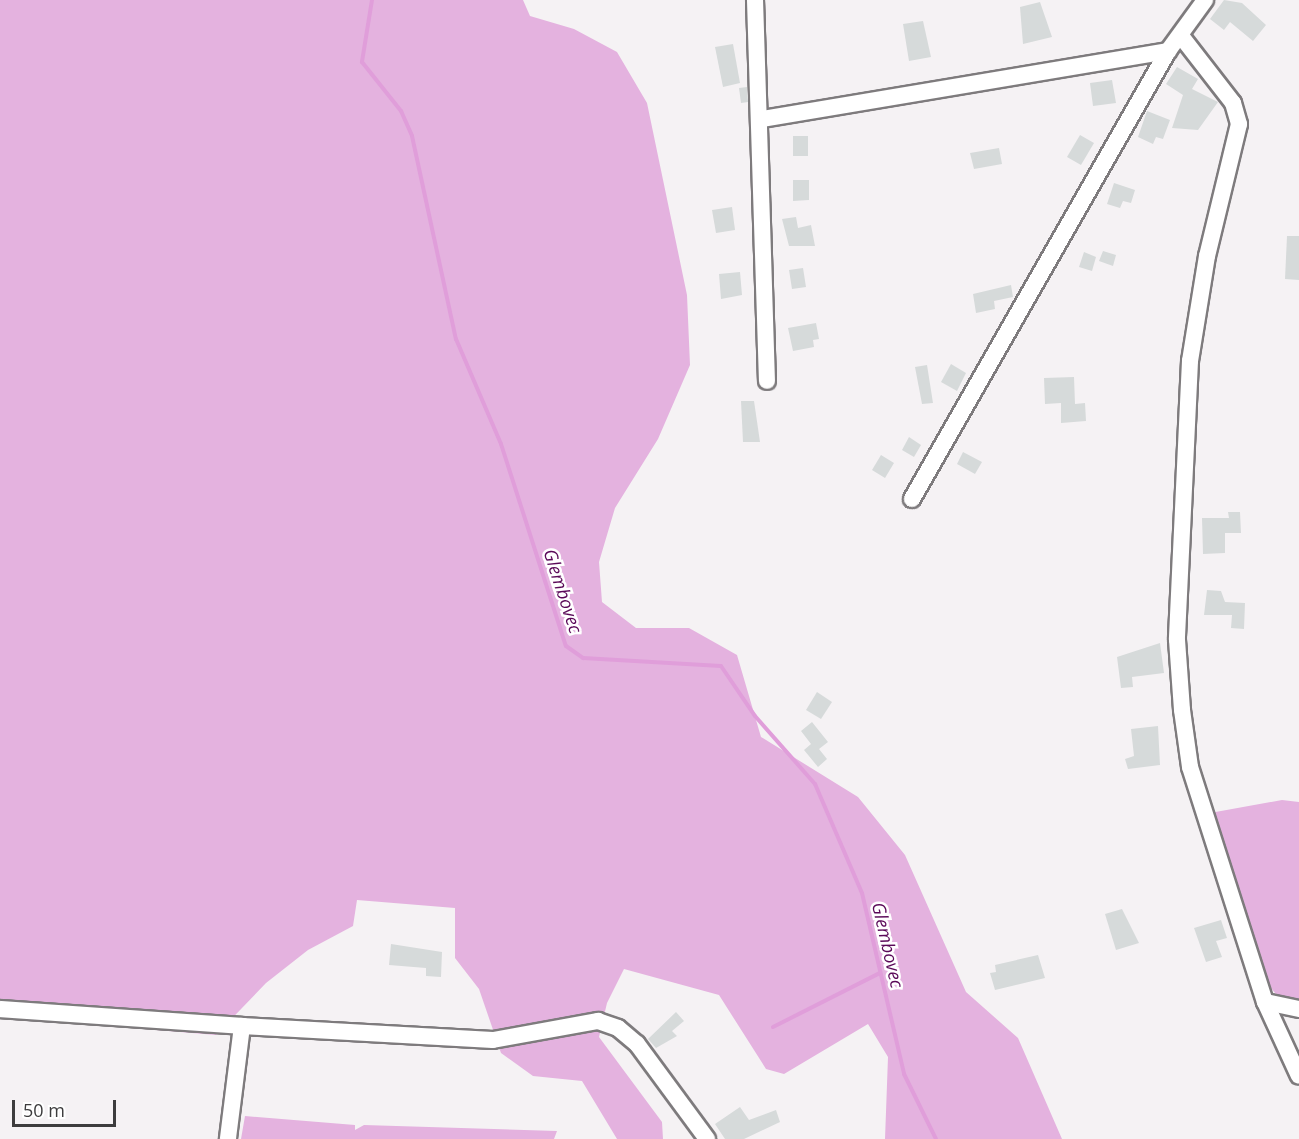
<!DOCTYPE html>
<html>
<head>
<meta charset="utf-8">
<style>
  body { margin:0 }
  #map { position:relative; width:1299px; height:1139px; overflow:hidden; background:#f5f2f4; font-family:"Open Sans",sans-serif }
  div>[style] { position:absolute }
  .green>* { inset:0; background:#e4b2df }
  .stream>* { height:4px; margin:-2px; padding:0 2px; transform-origin:2px; border-radius:2px; background:#e09eda }
  .building>* { inset:0; background:#d6dada }
  .roads { filter:drop-shadow(2px 0 #7e7b7d) drop-shadow(-2px 0 #7e7b7d) drop-shadow(0 2px #7e7b7d) drop-shadow(0 -2px #7e7b7d) }
  .minor>* { height:16px; margin:-8px; padding:0 8px; transform-origin:8px; border-radius:8px; background:#fff }
  span { translate:-50% -50%; white-space:nowrap; text-align:center; line-height:1.15; -webkit-text-stroke:5px #fff; paint-order:stroke }
  .water-label { font-size:18px; color:#5a0958; font-style:italic }
  .scale { position:absolute; left:12px; top:1100px; width:104px; height:27px; box-sizing:border-box; border:3px solid #3d3c3d; border-top:0; padding-left:8px; font-size:18px; line-height:21px; white-space:nowrap; color:#3d3c3d; -webkit-text-stroke:4px #fff; paint-order:stroke }
</style>
</head>
<body>
<div id="map">
  <div class="green">
    <div style="clip-path:polygon(0 0,523px 0,530px 16px,574px 29px,617px 52px,647px 103px,687px 295px,690px 365px,658px 439px,615px 508px,599px 562px,602px 602px,636px 628px,689px 628px,737px 655px,761px 737px,858px 797px,905px 855px,966px 992px,1018px 1038px,1062px 1139px,885px 1139px,888px 1057px,868px 1024px,784px 1074px,766px 1069px,719px 995px,624px 969px,607px 1003px,599px 1037px,662px 1122px,663px 1139px,617px 1139px,582px 1081px,533px 1076px,501px 1053px,479px 989px,455px 958px,455px 908px,357px 900px,353px 926px,308px 950px,266px 983px,216px 1035px,0 1017px)"></div>
    <div style="clip-path:polygon(1282px 800px,1299px 802px,1299px 1002px,1276px 994px,1264px 980px,1210px 813px)"></div>
    <div style="clip-path:polygon(245px 1116px,355px 1125px,355px 1130px,364px 1125px,557px 1131px,554px 1139px,241px 1139px)"></div>
  </div>
  <div class="stream">
    <div style="left:372px;top:0;width:63px;rotate:99.2deg"></div>
    <div style="left:362px;top:62px;width:63px;rotate:51.5deg"></div>
    <div style="left:401px;top:111px;width:27px;rotate:66deg"></div>
    <div style="left:412px;top:136px;width:208px;rotate:77.8deg"></div>
    <div style="left:456px;top:339px;width:114px;rotate:66.8deg"></div>
    <div style="left:501px;top:444px;width:212px;rotate:72.2deg"></div>
    <div style="left:566px;top:646px;width:21px;rotate:35deg"></div>
    <div style="left:583px;top:658px;width:138px;rotate:3.3deg"></div>
    <div style="left:721px;top:666px;width:60px;rotate:55.8deg"></div>
    <div style="left:755px;top:716px;width:91px;rotate:48.6deg"></div>
    <div style="left:815px;top:784px;width:119px;rotate:66.7deg"></div>
    <div style="left:862px;top:893px;width:186px;rotate:76.9deg"></div>
    <div style="left:904px;top:1074px;width:72px;rotate:63.8deg"></div>
    <div style="left:773px;top:1027px;width:120px;rotate:-26.8deg"></div>
  </div>
  <div class="building">
    <div style="clip-path:polygon(1224px 0,1242px 3px,1266px 25px,1253px 41px,1230px 22px,1224px 30px,1210px 19px)"></div>
    <div style="clip-path:polygon(1040px 2px,1052px 37px,1023px 44px,1020px 7px)"></div>
    <div style="clip-path:polygon(923px 21px,931px 57px,909px 61px,903px 24px)"></div>
    <div style="clip-path:polygon(733px 44px,740px 83px,723px 87px,715px 47px)"></div>
    <div style="clip-path:polygon(1177px 67px,1198px 79px,1192px 89px,1218px 102px,1198px 130px,1172px 128px,1183px 95px,1166px 84px)"></div>
    <div style="clip-path:polygon(1112px 80px,1116px 103px,1093px 106px,1090px 83px)"></div>
    <div style="clip-path:polygon(747px 87px,748px 102px,741px 103px,739px 88px)"></div>
    <div style="clip-path:polygon(1147px 111px,1170px 120px,1163px 139px,1156px 137px,1153px 144px,1138px 137px)"></div>
    <div style="clip-path:polygon(1080px 135px,1094px 143px,1081px 165px,1067px 157px)"></div>
    <div style="clip-path:polygon(793px 136px,808px 136px,808px 156px,793px 156px)"></div>
    <div style="clip-path:polygon(999px 148px,1002px 164px,974px 169px,970px 153px)"></div>
    <div style="clip-path:polygon(793px 180px,809px 180px,809px 200px,793px 201px)"></div>
    <div style="clip-path:polygon(1114px 183px,1135px 190px,1131px 203px,1123px 201px,1120px 208px,1107px 204px)"></div>
    <div style="clip-path:polygon(732px 207px,735px 230px,716px 233px,712px 210px)"></div>
    <div style="clip-path:polygon(796px 217px,798px 228px,811px 225px,815px 246px,789px 246px,782px 219px)"></div>
    <div style="clip-path:polygon(1287px 236px,1299px 236px,1299px 280px,1285px 279px)"></div>
    <div style="clip-path:polygon(1103px 251px,1116px 255px,1113px 266px,1099px 261px)"></div>
    <div style="clip-path:polygon(1084px 252px,1096px 257px,1092px 271px,1079px 267px)"></div>
    <div style="clip-path:polygon(803px 268px,806px 287px,792px 289px,789px 270px)"></div>
    <div style="clip-path:polygon(740px 272px,742px 295px,721px 299px,719px 274px)"></div>
    <div style="clip-path:polygon(1011px 285px,1013px 297px,994px 301px,995px 309px,976px 313px,973px 294px)"></div>
    <div style="clip-path:polygon(816px 323px,819px 339px,813px 340px,814px 347px,793px 351px,788px 328px)"></div>
    <div style="clip-path:polygon(951px 364px,966px 373px,957px 391px,941px 382px)"></div>
    <div style="clip-path:polygon(927px 365px,933px 403px,922px 404px,915px 367px)"></div>
    <div style="clip-path:polygon(1074px 377px,1075px 404px,1085px 403px,1086px 421px,1061px 423px,1061px 403px,1045px 404px,1044px 378px)"></div>
    <div style="clip-path:polygon(741px 401px,754px 401px,760px 442px,743px 442px)"></div>
    <div style="clip-path:polygon(909px 437px,921px 445px,914px 457px,902px 450px)"></div>
    <div style="clip-path:polygon(963px 452px,982px 462px,975px 474px,957px 464px)"></div>
    <div style="clip-path:polygon(881px 455px,894px 463px,885px 478px,872px 470px)"></div>
    <div style="clip-path:polygon(1228px 512px,1240px 512px,1241px 533px,1225px 533px,1225px 553px,1203px 554px,1202px 518px,1229px 518px)"></div>
    <div style="clip-path:polygon(1207px 590px,1221px 591px,1225px 602px,1245px 603px,1244px 629px,1231px 628px,1232px 615px,1204px 615px)"></div>
    <div style="clip-path:polygon(1160px 643px,1164px 673px,1132px 677px,1133px 687px,1121px 688px,1117px 657px)"></div>
    <div style="clip-path:polygon(817px 692px,832px 702px,821px 719px,806px 710px)"></div>
    <div style="clip-path:polygon(812px 722px,828px 742px,819px 749px,827px 759px,818px 767px,804px 750px,811px 744px,801px 731px)"></div>
    <div style="clip-path:polygon(1158px 726px,1160px 765px,1128px 769px,1125px 759px,1134px 756px,1131px 729px)"></div>
    <div style="clip-path:polygon(1122px 909px,1139px 943px,1116px 950px,1105px 914px)"></div>
    <div style="clip-path:polygon(1221px 920px,1227px 938px,1216px 941px,1222px 957px,1206px 962px,1194px 928px)"></div>
    <div style="clip-path:polygon(391px 944px,442px 952px,441px 977px,426px 976px,426px 968px,389px 965px)"></div>
    <div style="clip-path:polygon(1038px 955px,1045px 978px,995px 990px,990px 973px,996px 972px,995px 965px)"></div>
    <div style="clip-path:polygon(676px 1012px,684px 1021px,672px 1031px,677px 1036px,656px 1048px,648px 1039px)"></div>
    <div style="clip-path:polygon(740px 1107px,749px 1120px,776px 1110px,780px 1122px,744px 1139px,725px 1139px,715px 1124px)"></div>
  </div>
  <div class="roads">
    <div class="minor">
      <div style="left:755px;top:0;width:381px;rotate:88.2deg"></div>
      <div style="left:1181px;top:36px;width:85px;rotate:52.2deg"></div>
      <div style="left:1233px;top:103px;width:22px;rotate:74deg"></div>
      <div style="left:1239px;top:124px;width:136px;rotate:103.6deg"></div>
      <div style="left:1207px;top:256px;width:106px;rotate:99.2deg"></div>
      <div style="left:1190px;top:361px;width:279px;rotate:92.7deg"></div>
      <div style="left:1177px;top:640px;width:70px;rotate:85.9deg"></div>
      <div style="left:1182px;top:710px;width:58px;rotate:82deg"></div>
      <div style="left:1190px;top:767px;width:247px;rotate:72.3deg"></div>
      <div style="left:762px;top:119px;width:412px;rotate:-9.5deg"></div>
      <div style="left:912px;top:499px;width:516px;rotate:-60.26deg"></div>
      <div style="left:1168px;top:51px;width:63px;rotate:-54deg"></div>
      <div style="left:0;top:1009px;width:243px;rotate:4deg"></div>
      <div style="left:242px;top:1026px;width:114px;rotate:97.1deg"></div>
      <div style="left:1299px;top:1009px;width:35px;rotate:-168deg"></div>
      <div style="left:1265px;top:1002px;width:81px;rotate:65.3deg"></div>
      <div style="left:242px;top:1026px;width:251px;rotate:3.2deg"></div>
      <div style="left:493px;top:1040px;width:107px;rotate:-10.3deg"></div>
      <div style="left:598px;top:1021px;width:21px;rotate:19deg"></div>
      <div style="left:618px;top:1028px;width:25px;rotate:40deg"></div>
      <div style="left:637px;top:1044px;width:118px;rotate:53.6deg"></div>
    </div>
  </div>
  <div class="water-label">
    <span style="left:563px;top:591px;rotate:72deg">Glembovec</span>
    <span style="left:888px;top:945px;rotate:77deg">Glembovec</span>
  </div>
  <div class="scale">50 m</div>
</div>
</body>
</html>
